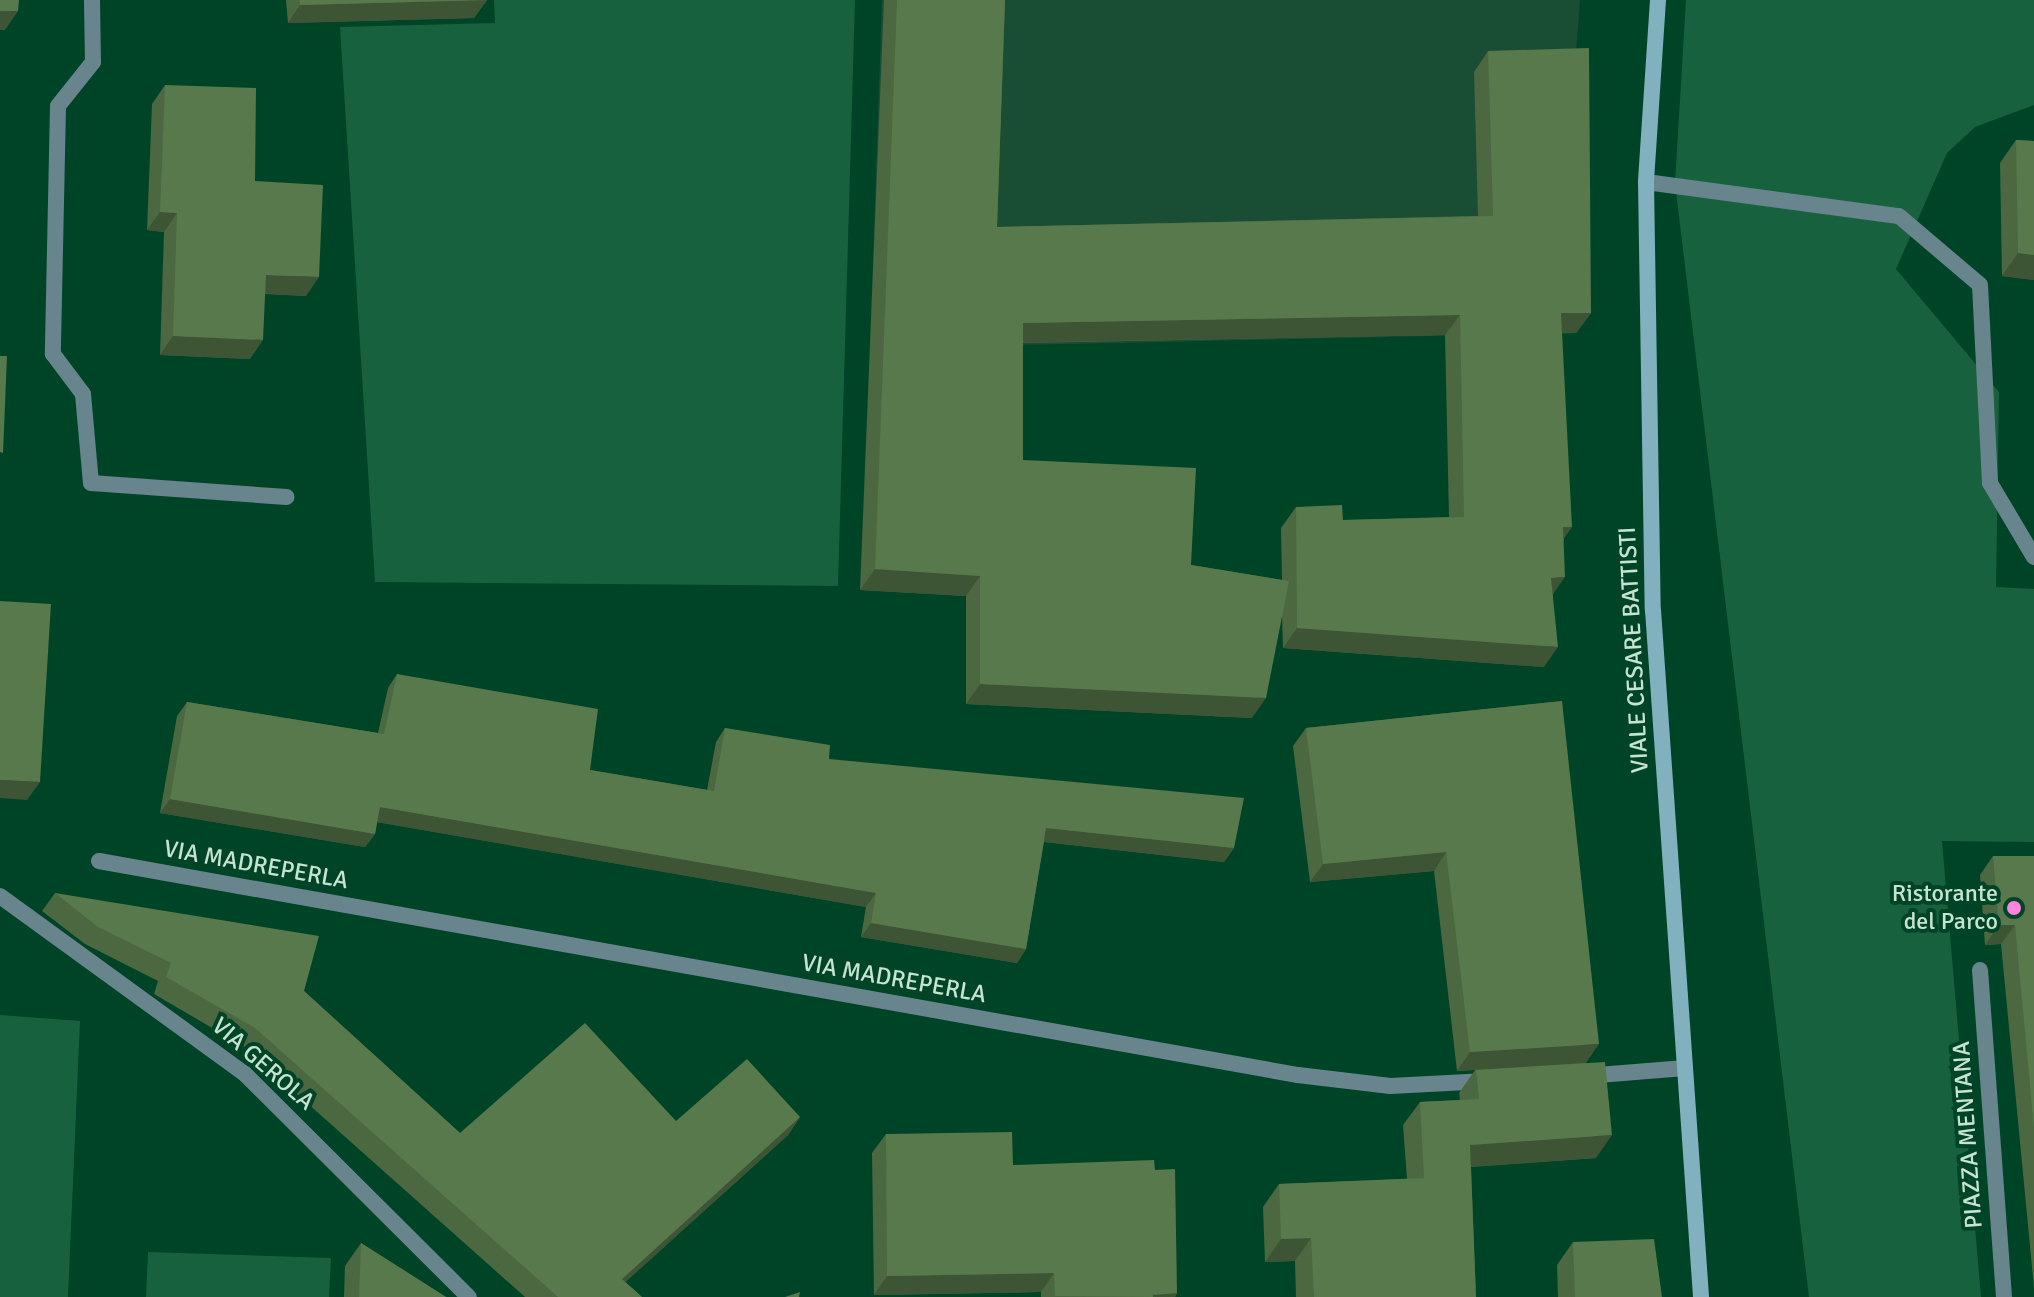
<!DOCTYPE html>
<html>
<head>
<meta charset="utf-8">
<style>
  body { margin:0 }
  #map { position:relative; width:2034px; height:1297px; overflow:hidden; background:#004427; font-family:Signika,sans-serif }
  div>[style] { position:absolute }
  .built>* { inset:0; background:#1a4e34 }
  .green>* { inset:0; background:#17613e }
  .lane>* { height:16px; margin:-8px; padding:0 8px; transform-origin:8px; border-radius:8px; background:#68858e }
  .street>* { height:16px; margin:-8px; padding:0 8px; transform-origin:8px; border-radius:8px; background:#68858e }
  .secondary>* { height:16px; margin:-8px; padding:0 8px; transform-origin:8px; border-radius:8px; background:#81b0be }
  .wall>* { inset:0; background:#4b6840 }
  .shaded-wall>* { inset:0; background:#3d5534 }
  .building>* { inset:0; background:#57794b }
  .dots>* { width:22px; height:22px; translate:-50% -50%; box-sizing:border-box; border:4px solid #004427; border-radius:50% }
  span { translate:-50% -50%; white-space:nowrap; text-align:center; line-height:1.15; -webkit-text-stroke:8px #004427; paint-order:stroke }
  .street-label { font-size:24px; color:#c6e4d1 }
  .poi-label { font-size:24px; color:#c6e4d1 }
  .right { translate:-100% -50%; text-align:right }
</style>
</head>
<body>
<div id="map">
  <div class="built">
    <div style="clip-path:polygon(882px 0,1580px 0,1575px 65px,1576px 333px,870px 348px)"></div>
  </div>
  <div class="green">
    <div style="clip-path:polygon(494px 0,855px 0,838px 586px,375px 582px,340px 27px,495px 23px)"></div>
    <div style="clip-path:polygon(1686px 0,2034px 0,2034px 105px,1975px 127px,1947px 153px,1896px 269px,1999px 392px,1996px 587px,2034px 589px,2034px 842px,1942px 841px,1981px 1297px,1809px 1297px,1675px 183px)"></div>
    <div style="clip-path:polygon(0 1015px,80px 1021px,68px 1297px,0 1297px)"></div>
    <div style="clip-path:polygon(148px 1252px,331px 1258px,329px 1297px,146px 1297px)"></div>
  </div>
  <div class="lane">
    <div style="left:1646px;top:182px;width:255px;rotate:7.7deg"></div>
    <div style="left:1899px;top:216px;width:106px;rotate:40.4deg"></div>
    <div style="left:1980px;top:285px;width:198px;rotate:87.1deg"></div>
    <div style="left:1990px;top:483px;width:86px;rotate:59.3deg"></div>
  </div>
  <div class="street">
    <div style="left:92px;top:0;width:62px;rotate:89.1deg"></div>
    <div style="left:93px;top:62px;width:56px;rotate:128.5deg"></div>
    <div style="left:58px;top:106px;width:248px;rotate:91.2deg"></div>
    <div style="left:53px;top:354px;width:50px;rotate:53.1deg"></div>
    <div style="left:83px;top:394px;width:89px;rotate:84.9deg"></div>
    <div style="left:91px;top:483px;width:196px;rotate:4.1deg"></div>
    <div style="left:99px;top:861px;width:1218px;rotate:10.12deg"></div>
    <div style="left:1298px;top:1075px;width:93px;rotate:6.8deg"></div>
    <div style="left:1390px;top:1086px;width:97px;rotate:-3deg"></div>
    <div style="left:0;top:896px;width:303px;rotate:36deg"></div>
    <div style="left:245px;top:1074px;width:316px;rotate:44.9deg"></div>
    <div style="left:1980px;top:970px;width:328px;rotate:85.8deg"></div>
    <div style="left:1586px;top:1076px;width:99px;rotate:-4.6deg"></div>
  </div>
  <div class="secondary">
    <div style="left:1658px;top:0;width:182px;rotate:93.8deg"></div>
    <div style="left:1646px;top:182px;width:428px;rotate:89.1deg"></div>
    <div style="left:1653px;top:610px;width:689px;rotate:86deg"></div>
  </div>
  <div class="wall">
    <div style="clip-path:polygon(286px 0,487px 0,474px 18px,288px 23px)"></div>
    <div style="clip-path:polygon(evenodd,884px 0,1005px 0,997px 227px,1478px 216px,1474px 72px,1488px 51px,1591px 313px,1576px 333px,1562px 333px,1564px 538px,1553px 594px,1544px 667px,1283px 648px,1282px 615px,1252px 718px,966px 704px,966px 596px,860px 590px,884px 0,1445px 335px,1449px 517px,1343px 520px,1296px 507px,1281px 528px,1282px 580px,1191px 565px,1023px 460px,1023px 343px,1445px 335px)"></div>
    <div style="clip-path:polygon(165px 85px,306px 296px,265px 294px,250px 359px,160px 355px,164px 232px,147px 230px,152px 104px)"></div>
    <div style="clip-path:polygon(2016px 140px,2034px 141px,2034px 280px,2002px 276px,2000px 163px)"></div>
    <div style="clip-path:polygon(397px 674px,590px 770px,707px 790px,716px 742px,725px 728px,829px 759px,1234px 848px,1224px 862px,1044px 842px,1026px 949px,1017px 963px,861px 937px,866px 907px,377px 822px,375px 834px,365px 847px,160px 813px,177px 716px,187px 702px,378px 733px,388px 688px)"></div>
    <div style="clip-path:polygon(1562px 701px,1586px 1063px,1596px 1158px,1471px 1167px,1476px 1297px,1296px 1297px,1295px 1261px,1265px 1262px,1263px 1207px,1279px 1184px,1407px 1179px,1403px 1125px,1420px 1102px,1460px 1100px,1459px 1093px,1475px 1070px,1457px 1071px,1434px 871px,1310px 882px,1293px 746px,1306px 728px)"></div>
    <div style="clip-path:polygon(1993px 856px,2034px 856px,2034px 1288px,2001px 944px,1985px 945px,1980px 875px)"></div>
    <div style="clip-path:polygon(55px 893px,304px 991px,460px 1133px,676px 1121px,800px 1117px,788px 1135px,625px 1282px,642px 1297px,525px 1297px,243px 1046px,154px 994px,158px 981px,85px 944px,42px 911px)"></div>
    <div style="clip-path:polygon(886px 1134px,1013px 1165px,1177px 1293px,1175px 1297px,1041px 1297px,1041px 1292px,874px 1295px,872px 1153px)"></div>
    <div style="clip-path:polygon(1573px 1242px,1662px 1297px,1558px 1297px,1557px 1265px)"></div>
    <div style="clip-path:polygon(361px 1243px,446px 1297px,344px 1297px,345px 1266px)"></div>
  </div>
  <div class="shaded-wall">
    <div style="clip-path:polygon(487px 0,474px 18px,288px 23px,300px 5px)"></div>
    <div style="clip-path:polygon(0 11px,18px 11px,5px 30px,0 30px)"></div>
    <div style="clip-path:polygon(160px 212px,177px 213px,164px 232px,147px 230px)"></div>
    <div style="clip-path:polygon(2018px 253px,2034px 255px,2034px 280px,2002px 276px)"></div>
    <div style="clip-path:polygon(266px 275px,319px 277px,306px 296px,253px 293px)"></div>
    <div style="clip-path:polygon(1561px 313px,1591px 313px,1576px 333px,1547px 334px)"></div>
    <div style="clip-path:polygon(1460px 315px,1445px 335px,1008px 343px,1023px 323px)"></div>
    <div style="clip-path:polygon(173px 336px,263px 340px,250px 359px,160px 355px)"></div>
    <div style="clip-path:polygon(1563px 527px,1572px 527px,1558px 547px)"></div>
    <div style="clip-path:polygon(875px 569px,980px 576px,966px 596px,860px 590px)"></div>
    <div style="clip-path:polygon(1565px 577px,1551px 597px,1551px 578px)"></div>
    <div style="clip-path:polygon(1297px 628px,1558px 647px,1544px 667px,1283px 648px)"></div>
    <div style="clip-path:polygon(980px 684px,1266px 698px,1252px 718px,966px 704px)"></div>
    <div style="clip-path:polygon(0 780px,40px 782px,27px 800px,0 798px)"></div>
    <div style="clip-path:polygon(170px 799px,375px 834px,365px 847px,160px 813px)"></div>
    <div style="clip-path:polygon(380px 807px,876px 893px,866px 907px,370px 821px)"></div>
    <div style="clip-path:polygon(1046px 828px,1234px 848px,1224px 862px,1037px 841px)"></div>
    <div style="clip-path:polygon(1446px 852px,1434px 871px,1310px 882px,1323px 864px)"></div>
    <div style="clip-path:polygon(871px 923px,1026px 949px,1017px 963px,861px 937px)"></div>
    <div style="clip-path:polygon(1999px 925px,2015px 925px,2001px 944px,1985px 945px)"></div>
    <div style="clip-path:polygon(1599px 1044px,1586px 1063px,1457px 1071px,1470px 1052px)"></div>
    <div style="clip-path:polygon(800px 1117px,788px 1135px,609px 1297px,622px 1279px)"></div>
    <div style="clip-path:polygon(1612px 1135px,1596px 1158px,1454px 1168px,1470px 1145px)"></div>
    <div style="clip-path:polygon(1311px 1238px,1295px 1261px,1265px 1262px,1281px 1239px)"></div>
    <div style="clip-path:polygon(1054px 1273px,1041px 1292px,874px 1295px,887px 1276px)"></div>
    <div style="clip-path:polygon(1177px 1293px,1175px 1297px,1151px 1297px,1153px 1295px)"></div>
  </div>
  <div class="building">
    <div style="clip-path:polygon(0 0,19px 0,18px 11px,0 11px)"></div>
    <div style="clip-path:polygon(300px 0,487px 0,300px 5px)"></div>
    <div style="clip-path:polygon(897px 0,1005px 0,997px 227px,1493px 216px,1488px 51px,1589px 48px,1591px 313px,1561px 313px,1572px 527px,1563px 527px,1565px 577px,1551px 578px,1558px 647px,1297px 628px,1296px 507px,1342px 505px,1343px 520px,1464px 517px,1460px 315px,1023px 323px,1023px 460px,1196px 468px,1191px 565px,1289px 581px,1266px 698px,980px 684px,980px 576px,875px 569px)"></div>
    <div style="clip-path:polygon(165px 85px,256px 88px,255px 181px,323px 185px,319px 277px,266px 275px,263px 340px,173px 336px,177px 213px,160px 212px)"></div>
    <div style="clip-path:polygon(2016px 140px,2034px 141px,2034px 255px,2018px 253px)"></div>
    <div style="clip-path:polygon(0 356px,7px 356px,3px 453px,0 452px)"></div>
    <div style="clip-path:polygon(0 601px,51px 604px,40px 782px,0 780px)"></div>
    <div style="clip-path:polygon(397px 674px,598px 709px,590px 770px,714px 791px,725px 728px,830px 745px,829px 759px,1244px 798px,1234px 848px,1046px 828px,1026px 949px,871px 923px,876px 893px,380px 807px,375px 834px,170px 799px,187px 702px,384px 734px)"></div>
    <div style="clip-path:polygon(1562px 701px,1599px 1044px,1470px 1052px,1446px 852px,1323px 864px,1306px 728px)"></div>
    <div style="clip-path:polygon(1993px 856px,2034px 856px,2034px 1128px,2015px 925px,1999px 925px)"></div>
    <div style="clip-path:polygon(55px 893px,319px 936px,304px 991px,460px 1133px,585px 1023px,676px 1121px,747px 1059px,800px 1117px,622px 1279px,642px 1297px,558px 1297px,255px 1028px,166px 977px,171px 963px,98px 927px)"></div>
    <div style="clip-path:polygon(1605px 1062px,1612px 1135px,1470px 1145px,1476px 1297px,1314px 1297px,1311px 1238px,1281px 1239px,1279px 1184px,1424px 1178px,1420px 1102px,1479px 1099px,1476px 1070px)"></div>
    <div style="clip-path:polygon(1012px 1132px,1013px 1165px,1154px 1160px,1155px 1170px,1175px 1169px,1177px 1293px,1153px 1295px,1153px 1297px,1055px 1296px,1054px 1273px,887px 1276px,886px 1134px)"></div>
    <div style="clip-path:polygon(1654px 1239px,1662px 1297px,1575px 1297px,1573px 1242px)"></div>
    <div style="clip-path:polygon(361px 1243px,446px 1297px,359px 1297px)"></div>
    <div style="clip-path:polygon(800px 1292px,799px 1297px,785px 1297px)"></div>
  </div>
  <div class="dots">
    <div style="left:2014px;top:908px;background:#ff85df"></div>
  </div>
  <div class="street-label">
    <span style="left:1634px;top:650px;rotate:-93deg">VIALE CESARE BATTISTI</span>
    <span style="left:256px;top:865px;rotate:10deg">VIA MADREPERLA</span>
    <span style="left:894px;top:979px;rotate:10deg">VIA MADREPERLA</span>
    <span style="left:263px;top:1064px;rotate:41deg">VIA GEROLA</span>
    <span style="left:1968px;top:1135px;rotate:-94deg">PIAZZA MENTANA</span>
  </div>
  <div class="poi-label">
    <span class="right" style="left:1998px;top:908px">Ristorante<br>del Parco</span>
  </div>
</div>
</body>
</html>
